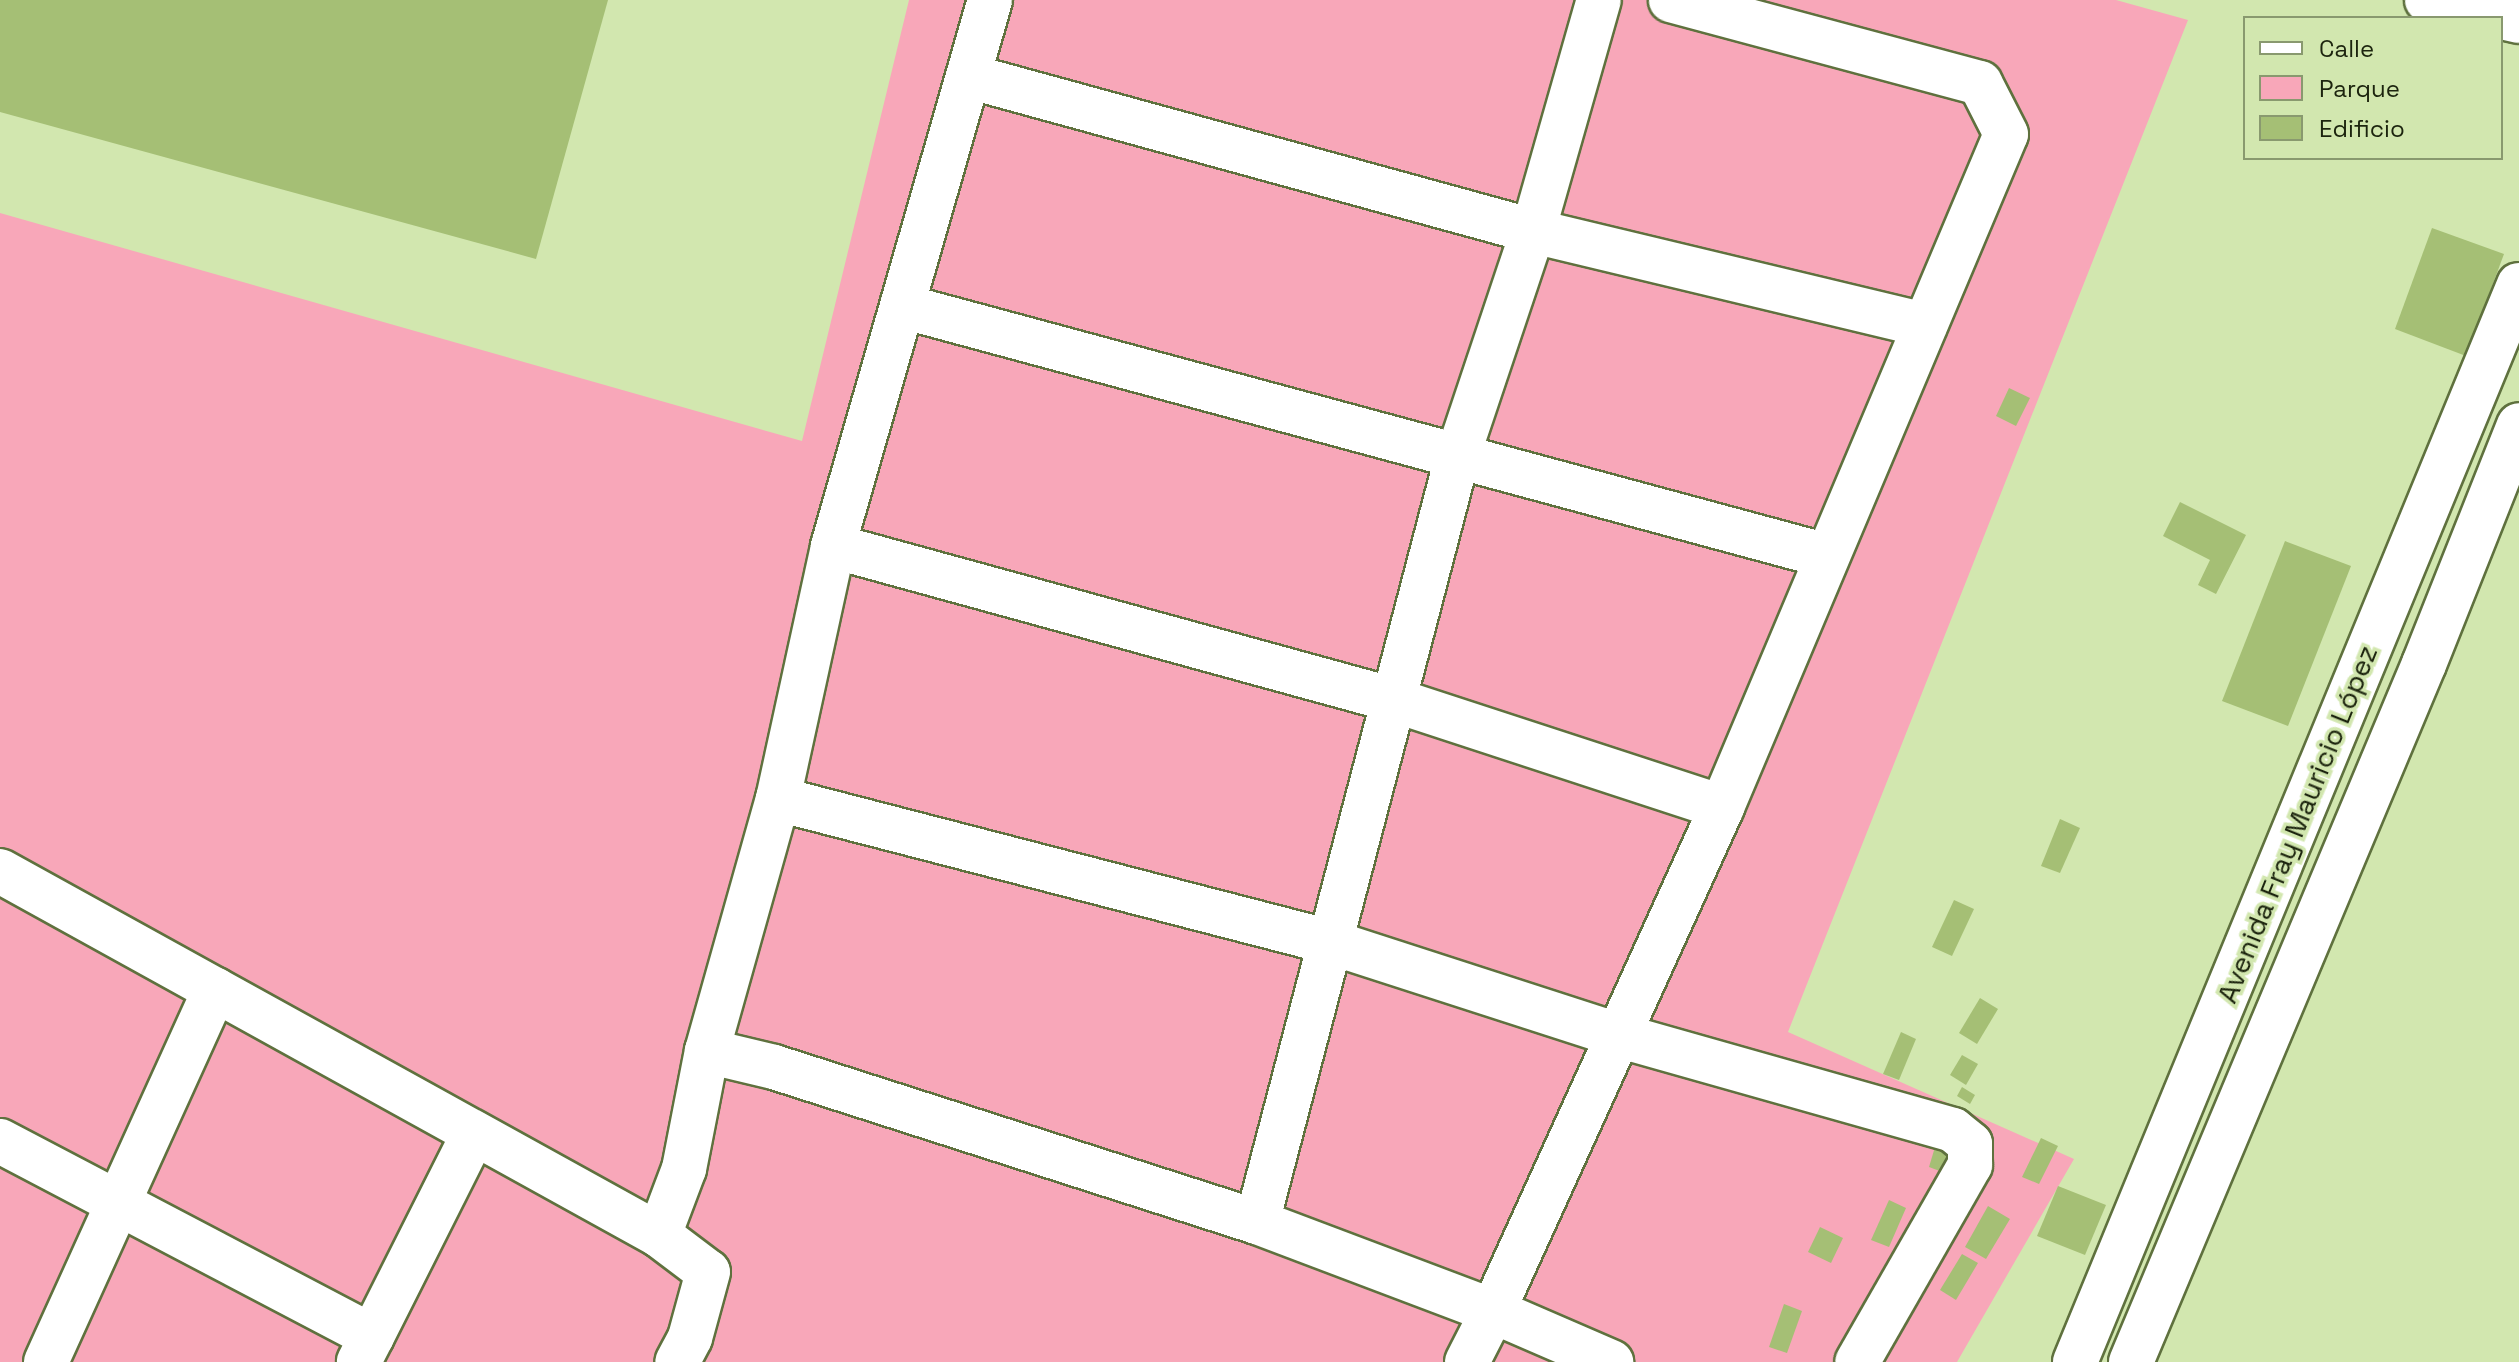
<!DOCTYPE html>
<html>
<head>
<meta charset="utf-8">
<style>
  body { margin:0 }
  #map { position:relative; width:2519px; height:1362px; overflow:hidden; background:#d2e7af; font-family:"Space Grotesk",sans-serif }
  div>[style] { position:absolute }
  .green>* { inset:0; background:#f8a7b9 }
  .building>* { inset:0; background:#a5bf75 }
  .roads { filter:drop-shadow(2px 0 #5f713e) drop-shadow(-2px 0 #5f713e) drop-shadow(0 2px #5f713e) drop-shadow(0 -2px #5f713e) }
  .minor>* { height:44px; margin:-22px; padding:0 22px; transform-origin:22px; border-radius:22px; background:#fff }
  .major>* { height:44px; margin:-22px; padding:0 22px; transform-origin:22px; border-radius:22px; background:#fff }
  span { translate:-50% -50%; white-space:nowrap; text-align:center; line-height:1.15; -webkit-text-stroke:7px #d2e7af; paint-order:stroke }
  .street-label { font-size:28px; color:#1c240e }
  .legend { position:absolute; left:2243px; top:16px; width:260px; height:144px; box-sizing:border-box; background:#d2e7af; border:2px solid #89996f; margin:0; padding:10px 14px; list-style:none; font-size:24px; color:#1c240e }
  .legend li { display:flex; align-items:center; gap:16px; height:40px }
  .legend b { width:40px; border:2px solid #89996f }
</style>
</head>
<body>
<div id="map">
  <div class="green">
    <div style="clip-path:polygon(909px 0,2116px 0,2188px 20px,1788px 1032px,2074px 1159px,1957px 1362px,0 1362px,0 213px,802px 441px)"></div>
  </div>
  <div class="building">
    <div style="clip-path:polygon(0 0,608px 0,536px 259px,0 112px)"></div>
    <div style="clip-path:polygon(2432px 228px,2504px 254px,2466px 356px,2395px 329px)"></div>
    <div style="clip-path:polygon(2009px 388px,2030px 398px,2016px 426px,1996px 416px)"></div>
    <div style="clip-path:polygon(2180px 502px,2246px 535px,2216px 594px,2198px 585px,2210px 560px,2163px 536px)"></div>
    <div style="clip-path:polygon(2285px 541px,2351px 566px,2288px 726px,2222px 701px)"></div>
    <div style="clip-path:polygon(2060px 819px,2080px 828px,2060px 873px,2041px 866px)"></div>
    <div style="clip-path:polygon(1954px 900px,1974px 909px,1952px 956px,1932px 947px)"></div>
    <div style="clip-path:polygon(1980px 998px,1998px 1009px,1977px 1044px,1959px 1033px)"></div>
    <div style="clip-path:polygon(1901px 1032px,1916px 1039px,1899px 1080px,1883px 1074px)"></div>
    <div style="clip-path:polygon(1962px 1055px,1978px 1064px,1966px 1085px,1950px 1075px)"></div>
    <div style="clip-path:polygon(1962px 1087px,1975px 1095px,1970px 1104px,1957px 1096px)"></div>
    <div style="clip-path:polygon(1938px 1137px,1955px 1143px,1945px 1173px,1929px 1167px)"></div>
    <div style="clip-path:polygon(2041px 1138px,2058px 1146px,2039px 1184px,2022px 1177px)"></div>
    <div style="clip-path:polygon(2058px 1186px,2106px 1205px,2085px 1255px,2037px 1236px)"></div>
    <div style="clip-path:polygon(1889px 1200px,1906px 1208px,1889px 1247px,1871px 1240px)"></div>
    <div style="clip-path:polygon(1988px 1206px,2010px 1219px,1986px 1259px,1965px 1247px)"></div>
    <div style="clip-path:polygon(1820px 1227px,1843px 1238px,1831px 1263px,1808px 1252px)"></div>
    <div style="clip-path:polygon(1962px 1254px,1978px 1263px,1956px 1300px,1940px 1290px)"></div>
    <div style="clip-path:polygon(1784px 1304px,1802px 1311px,1787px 1353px,1769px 1347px)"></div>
  </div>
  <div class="roads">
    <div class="minor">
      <div style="left:968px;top:76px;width:586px;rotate:15.34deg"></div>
      <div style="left:1533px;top:231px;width:403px;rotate:13.5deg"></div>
      <div style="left:902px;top:306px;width:958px;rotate:15.12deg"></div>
      <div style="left:833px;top:546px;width:582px;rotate:15.35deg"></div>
      <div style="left:1394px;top:700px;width:345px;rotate:18.1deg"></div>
      <div style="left:778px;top:799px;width:570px;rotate:14.52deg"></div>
      <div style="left:1330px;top:942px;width:306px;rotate:17.9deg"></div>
      <div style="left:1621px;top:1036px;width:345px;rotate:15.8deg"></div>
      <div style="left:1953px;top:1130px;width:22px;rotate:39deg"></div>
      <div style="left:1970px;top:1144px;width:21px;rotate:90deg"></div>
      <div style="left:1970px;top:1165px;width:227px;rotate:119.8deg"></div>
      <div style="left:0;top:871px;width:753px;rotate:28.91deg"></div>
      <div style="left:659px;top:1235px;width:61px;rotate:37.1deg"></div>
      <div style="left:708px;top:1272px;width:68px;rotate:105.3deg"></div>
      <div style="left:690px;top:1338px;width:27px;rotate:118deg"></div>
      <div style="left:707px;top:1051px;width:69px;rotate:13.4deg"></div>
      <div style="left:774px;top:1067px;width:507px;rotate:17.79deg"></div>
      <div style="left:1257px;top:1222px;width:790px;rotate:-75.33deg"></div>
      <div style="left:1457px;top:458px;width:239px;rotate:-71.5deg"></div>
      <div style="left:1533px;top:231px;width:240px;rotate:-74.1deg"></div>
      <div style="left:0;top:1141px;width:420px;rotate:27.7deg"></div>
      <div style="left:372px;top:1336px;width:29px;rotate:117deg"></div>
      <div style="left:1257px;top:1222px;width:252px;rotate:20.7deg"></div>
      <div style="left:1493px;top:1311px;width:554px;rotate:-65.56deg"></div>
      <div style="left:1722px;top:807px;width:730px;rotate:-67.12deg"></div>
      <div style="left:2006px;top:134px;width:57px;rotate:-117deg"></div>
      <div style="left:1980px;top:83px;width:320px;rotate:-165deg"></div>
      <div style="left:659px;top:1235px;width:71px;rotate:-69.3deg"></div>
      <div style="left:684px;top:1169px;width:120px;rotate:-79deg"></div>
      <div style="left:707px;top:1051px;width:262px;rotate:-74.3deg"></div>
      <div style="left:778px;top:799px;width:259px;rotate:-77.7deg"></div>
      <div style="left:833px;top:546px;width:568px;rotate:-73.96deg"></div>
      <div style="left:372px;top:1336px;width:227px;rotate:-63.3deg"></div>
      <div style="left:46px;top:1362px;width:409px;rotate:-65.6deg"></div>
      <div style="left:1467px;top:1362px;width:57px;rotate:-63deg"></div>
      <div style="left:1493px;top:1311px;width:129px;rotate:23.4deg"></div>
      <div style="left:2075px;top:1362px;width:1165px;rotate:-67.6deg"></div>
      <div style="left:2131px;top:1362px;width:757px;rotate:-67.23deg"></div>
      <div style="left:2424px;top:664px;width:257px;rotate:-68.3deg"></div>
    </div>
    <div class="major">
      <div style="left:2427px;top:0;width:94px;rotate:12.9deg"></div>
    </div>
  </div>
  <div class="street-label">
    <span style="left:2297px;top:824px;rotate:-68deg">Avenida Fray Mauricio López</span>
  </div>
  <ul class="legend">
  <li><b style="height:10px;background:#fff"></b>Calle</li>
  <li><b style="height:22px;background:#f8a7b9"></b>Parque</li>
  <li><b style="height:22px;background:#a5bf75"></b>Edificio</li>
  </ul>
</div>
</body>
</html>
